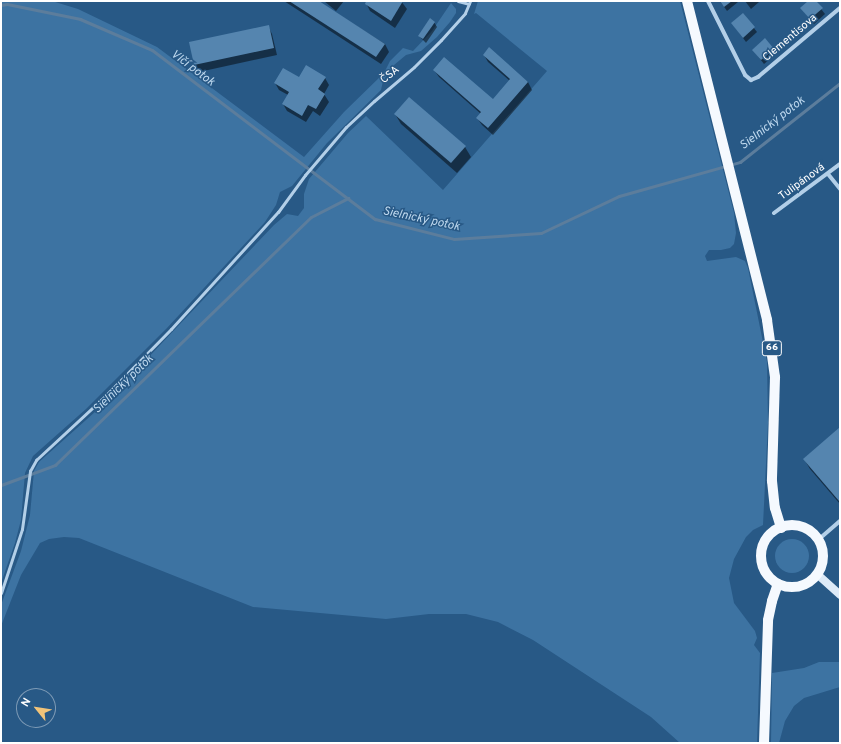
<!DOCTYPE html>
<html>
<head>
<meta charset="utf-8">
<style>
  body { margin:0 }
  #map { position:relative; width:841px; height:744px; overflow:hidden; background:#285986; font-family:Overpass,sans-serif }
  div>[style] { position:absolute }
  .green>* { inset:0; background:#3d73a2 }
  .round { border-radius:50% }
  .shadow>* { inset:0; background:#0007 }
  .stream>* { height:3px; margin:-1.5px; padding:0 1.5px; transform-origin:1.5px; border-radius:1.5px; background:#5c7d9c }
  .building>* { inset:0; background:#5585af }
  .lane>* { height:3px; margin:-1.5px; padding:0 1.5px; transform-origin:1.5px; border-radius:1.5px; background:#b3cfe8 }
  .street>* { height:4px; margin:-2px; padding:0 2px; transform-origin:2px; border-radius:2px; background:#b3cfe8 }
  .secondary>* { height:8px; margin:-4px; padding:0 4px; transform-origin:4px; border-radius:4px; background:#ddeaf7 }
  .primary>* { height:10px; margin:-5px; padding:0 5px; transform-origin:5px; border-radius:5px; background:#f5f9fe }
  .primary>.ring { margin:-5px; padding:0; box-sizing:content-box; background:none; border:10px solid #f5f9fe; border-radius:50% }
  span { translate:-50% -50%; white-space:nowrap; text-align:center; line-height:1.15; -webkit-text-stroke:3px #285986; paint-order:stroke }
  .shield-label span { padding:1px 3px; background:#285986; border:1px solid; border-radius:3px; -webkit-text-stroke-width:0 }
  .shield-label { font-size:10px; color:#fff; font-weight:700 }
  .street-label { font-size:11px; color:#fff }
  .water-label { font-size:12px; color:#bfd9ef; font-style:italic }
  .frame { position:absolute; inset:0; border:2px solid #fff; pointer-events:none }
  .north { position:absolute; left:16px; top:688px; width:40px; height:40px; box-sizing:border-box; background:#285986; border:1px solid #7e9bb6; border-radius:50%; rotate:300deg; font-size:11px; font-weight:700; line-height:16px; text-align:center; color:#fff }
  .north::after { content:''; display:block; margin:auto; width:14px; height:18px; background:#f0c379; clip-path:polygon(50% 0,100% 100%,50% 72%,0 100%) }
</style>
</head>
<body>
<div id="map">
  <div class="green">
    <div style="clip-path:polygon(1px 1px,52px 1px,78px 9px,157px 47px,304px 157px,344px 112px,384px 73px,390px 61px,403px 48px,413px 51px,432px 31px,451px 3px,456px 9px,456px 13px,450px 22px,437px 37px,421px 51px,406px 55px,394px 65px,383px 81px,381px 90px,327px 143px,292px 186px,280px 192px,276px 205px,265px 222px,167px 328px,86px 409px,33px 456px,25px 473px,21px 520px,15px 543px,1px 583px)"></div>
    <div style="clip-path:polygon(478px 1px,680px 1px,734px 213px,736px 233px,734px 244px,730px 248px,721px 250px,709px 250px,705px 256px,707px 261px,736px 257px,745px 261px,748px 268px,767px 362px,768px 423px,763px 525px,753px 530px,746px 537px,734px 559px,729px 578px,734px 603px,755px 631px,757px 638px,754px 645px,760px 653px,757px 743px,680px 743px,651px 717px,533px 640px,498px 622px,466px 614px,429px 614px,386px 619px,253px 607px,79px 538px,64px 537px,49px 539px,40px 543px,21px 575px,1px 626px,1px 605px,21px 551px,30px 515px,34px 471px,39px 462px,105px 403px,274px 225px,287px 214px,298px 216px,304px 208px,304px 194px,309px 179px,348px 133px,366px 116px,443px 190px,547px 71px,476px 13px,474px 14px)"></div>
    <div class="round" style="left:775px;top:539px;width:34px;height:34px"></div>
    <div style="clip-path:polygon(819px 662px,840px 662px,840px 687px,804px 698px,794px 706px,785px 721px,779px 743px,771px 743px,772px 673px,804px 668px)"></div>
  </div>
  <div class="shadow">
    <div style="clip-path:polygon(284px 1px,317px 1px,385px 44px,389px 52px,381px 64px)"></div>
    <div style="clip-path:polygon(324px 1px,344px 1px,336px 11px)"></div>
    <div style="clip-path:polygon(365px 1px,401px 1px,407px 9px,395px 28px,370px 11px)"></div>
    <div style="clip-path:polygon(720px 1px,738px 1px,738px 2px,727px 11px)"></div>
    <div style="clip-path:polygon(745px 1px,758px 1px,759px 2px,751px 9px)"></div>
    <div style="clip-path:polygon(810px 1px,815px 1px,825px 14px,814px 24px,802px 9px)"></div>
    <div style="clip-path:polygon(743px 14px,757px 32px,746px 42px,732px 23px)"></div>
    <div style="clip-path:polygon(434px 22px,437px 27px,426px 43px,419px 36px)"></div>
    <div style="clip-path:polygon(268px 26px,272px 34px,277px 55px,199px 72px,195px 65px,190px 43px)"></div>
    <div style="clip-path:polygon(773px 49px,776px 54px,764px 64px,753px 50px)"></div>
    <div style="clip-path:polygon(484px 55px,528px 82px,532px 90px,493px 135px,482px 125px,477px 118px,481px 114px,439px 77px,434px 70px,493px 100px,510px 81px,488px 62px)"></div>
    <div style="clip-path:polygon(299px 78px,325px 78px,329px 85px,324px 94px,329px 102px,320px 116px,313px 111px,306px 122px,287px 111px,283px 104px,288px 95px,279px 90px,275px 83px)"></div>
    <div style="clip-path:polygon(395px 114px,465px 147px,471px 157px,457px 173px,401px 124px)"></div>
    <div style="clip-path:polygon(840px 428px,840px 504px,810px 469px,804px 459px)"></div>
  </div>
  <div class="stream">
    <div style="left:1px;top:5px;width:6px;rotate:-9deg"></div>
    <div style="left:7px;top:4px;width:75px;rotate:11.6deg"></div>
    <div style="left:80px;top:19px;width:78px;rotate:23.3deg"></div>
    <div style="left:152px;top:50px;width:280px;rotate:37.2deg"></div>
    <div style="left:375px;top:219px;width:81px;rotate:14.2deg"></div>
    <div style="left:454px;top:239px;width:87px;rotate:-3.9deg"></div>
    <div style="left:541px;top:233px;width:86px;rotate:-25.4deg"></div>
    <div style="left:619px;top:196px;width:126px;rotate:-15.7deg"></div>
    <div style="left:740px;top:162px;width:127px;rotate:-38.3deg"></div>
    <div style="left:1px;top:485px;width:58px;rotate:-20.3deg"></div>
    <div style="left:55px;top:465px;width:356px;rotate:-44.1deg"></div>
    <div style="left:311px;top:217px;width:42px;rotate:-27.2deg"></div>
  </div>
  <div class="building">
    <div style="clip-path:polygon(289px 1px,319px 1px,385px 44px,376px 57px)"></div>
    <div style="clip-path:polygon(366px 1px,403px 1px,391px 21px,365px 4px)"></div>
    <div style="clip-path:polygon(720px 1px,732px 1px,724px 7px)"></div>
    <div style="clip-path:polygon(808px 1px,816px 1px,823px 8px,810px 19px,800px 8px)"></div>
    <div style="clip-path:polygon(743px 13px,755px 27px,743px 38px,731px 23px)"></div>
    <div style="clip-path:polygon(430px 18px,435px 22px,423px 39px,418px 36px)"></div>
    <div style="clip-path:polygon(269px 25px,274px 48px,194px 65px,189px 42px)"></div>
    <div style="clip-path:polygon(765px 38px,774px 49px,761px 60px,752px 50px)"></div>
    <div style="clip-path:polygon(489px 47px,528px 82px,488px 128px,476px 118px,481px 112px,433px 70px,444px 57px,493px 99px,510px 79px,483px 55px)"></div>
    <div style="clip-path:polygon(306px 65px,326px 77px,318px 89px,325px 94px,316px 109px,308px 105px,302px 116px,282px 104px,289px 92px,274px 83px,283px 68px,299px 77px)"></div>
    <div style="clip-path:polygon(409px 97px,466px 146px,451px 163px,394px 114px)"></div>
    <div style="clip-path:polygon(840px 427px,840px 499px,839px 501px,803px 459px)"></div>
  </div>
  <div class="lane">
    <div style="left:458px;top:1px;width:11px;rotate:15deg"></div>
    <div style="left:1px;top:593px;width:67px;rotate:-71.8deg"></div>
    <div style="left:22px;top:529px;width:59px;rotate:-82.1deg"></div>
    <div style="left:30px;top:471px;width:13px;rotate:-61deg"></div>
    <div style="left:36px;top:460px;width:94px;rotate:-42.8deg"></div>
    <div style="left:105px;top:396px;width:94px;rotate:-45.4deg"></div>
    <div style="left:171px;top:329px;width:159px;rotate:-47.6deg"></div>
    <div style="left:278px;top:212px;width:46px;rotate:-53.9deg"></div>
    <div style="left:305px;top:175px;width:63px;rotate:-49.5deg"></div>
    <div style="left:346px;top:127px;width:38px;rotate:-43deg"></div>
    <div style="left:374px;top:101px;width:52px;rotate:-40.4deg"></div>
    <div style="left:414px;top:67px;width:38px;rotate:-45deg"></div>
    <div style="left:441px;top:40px;width:36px;rotate:-48deg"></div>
    <div style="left:465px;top:13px;width:13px;rotate:-67deg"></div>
  </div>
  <div class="street">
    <div style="left:708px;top:1px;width:83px;rotate:63.4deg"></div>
    <div style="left:745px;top:75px;width:8px;rotate:40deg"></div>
    <div style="left:751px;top:80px;width:8px;rotate:-23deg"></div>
    <div style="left:758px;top:77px;width:107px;rotate:-40.1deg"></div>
    <div style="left:828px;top:174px;width:19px;rotate:51deg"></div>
    <div style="left:774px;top:213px;width:82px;rotate:-36.6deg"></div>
    <div style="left:818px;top:540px;width:29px;rotate:-41deg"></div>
  </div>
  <div class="secondary">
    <div style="left:817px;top:574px;width:31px;rotate:42deg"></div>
  </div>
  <div class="primary">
    <div style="left:687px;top:1px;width:329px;rotate:75.9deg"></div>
    <div style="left:767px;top:320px;width:58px;rotate:82deg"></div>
    <div style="left:775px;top:377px;width:104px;rotate:91.7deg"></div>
    <div style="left:772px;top:481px;width:27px;rotate:84deg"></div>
    <div style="left:775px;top:508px;width:21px;rotate:73deg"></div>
    <div class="ring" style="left:761px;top:525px;width:52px;height:52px"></div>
    <div style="left:764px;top:743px;width:123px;rotate:-88.1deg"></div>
    <div style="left:768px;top:620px;width:19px;rotate:-78deg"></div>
    <div style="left:772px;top:601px;width:18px;rotate:-71deg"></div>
  </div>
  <div class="shield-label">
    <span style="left:772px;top:348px">66</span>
  </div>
  <div class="street-label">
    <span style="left:790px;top:38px;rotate:-40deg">Clementisova</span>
    <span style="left:390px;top:75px;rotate:-40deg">ČSA</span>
    <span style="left:802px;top:182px;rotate:-36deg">Tulipánová</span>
  </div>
  <div class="water-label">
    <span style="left:192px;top:69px;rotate:37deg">Vlčí potok</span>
    <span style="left:773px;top:124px;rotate:-38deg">Sielnický potok</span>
    <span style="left:421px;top:220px;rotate:12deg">Sielnický potok</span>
    <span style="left:124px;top:385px;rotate:-44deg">Sielnický potok</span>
  </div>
  <div class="frame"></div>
  <div class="north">N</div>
</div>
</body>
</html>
